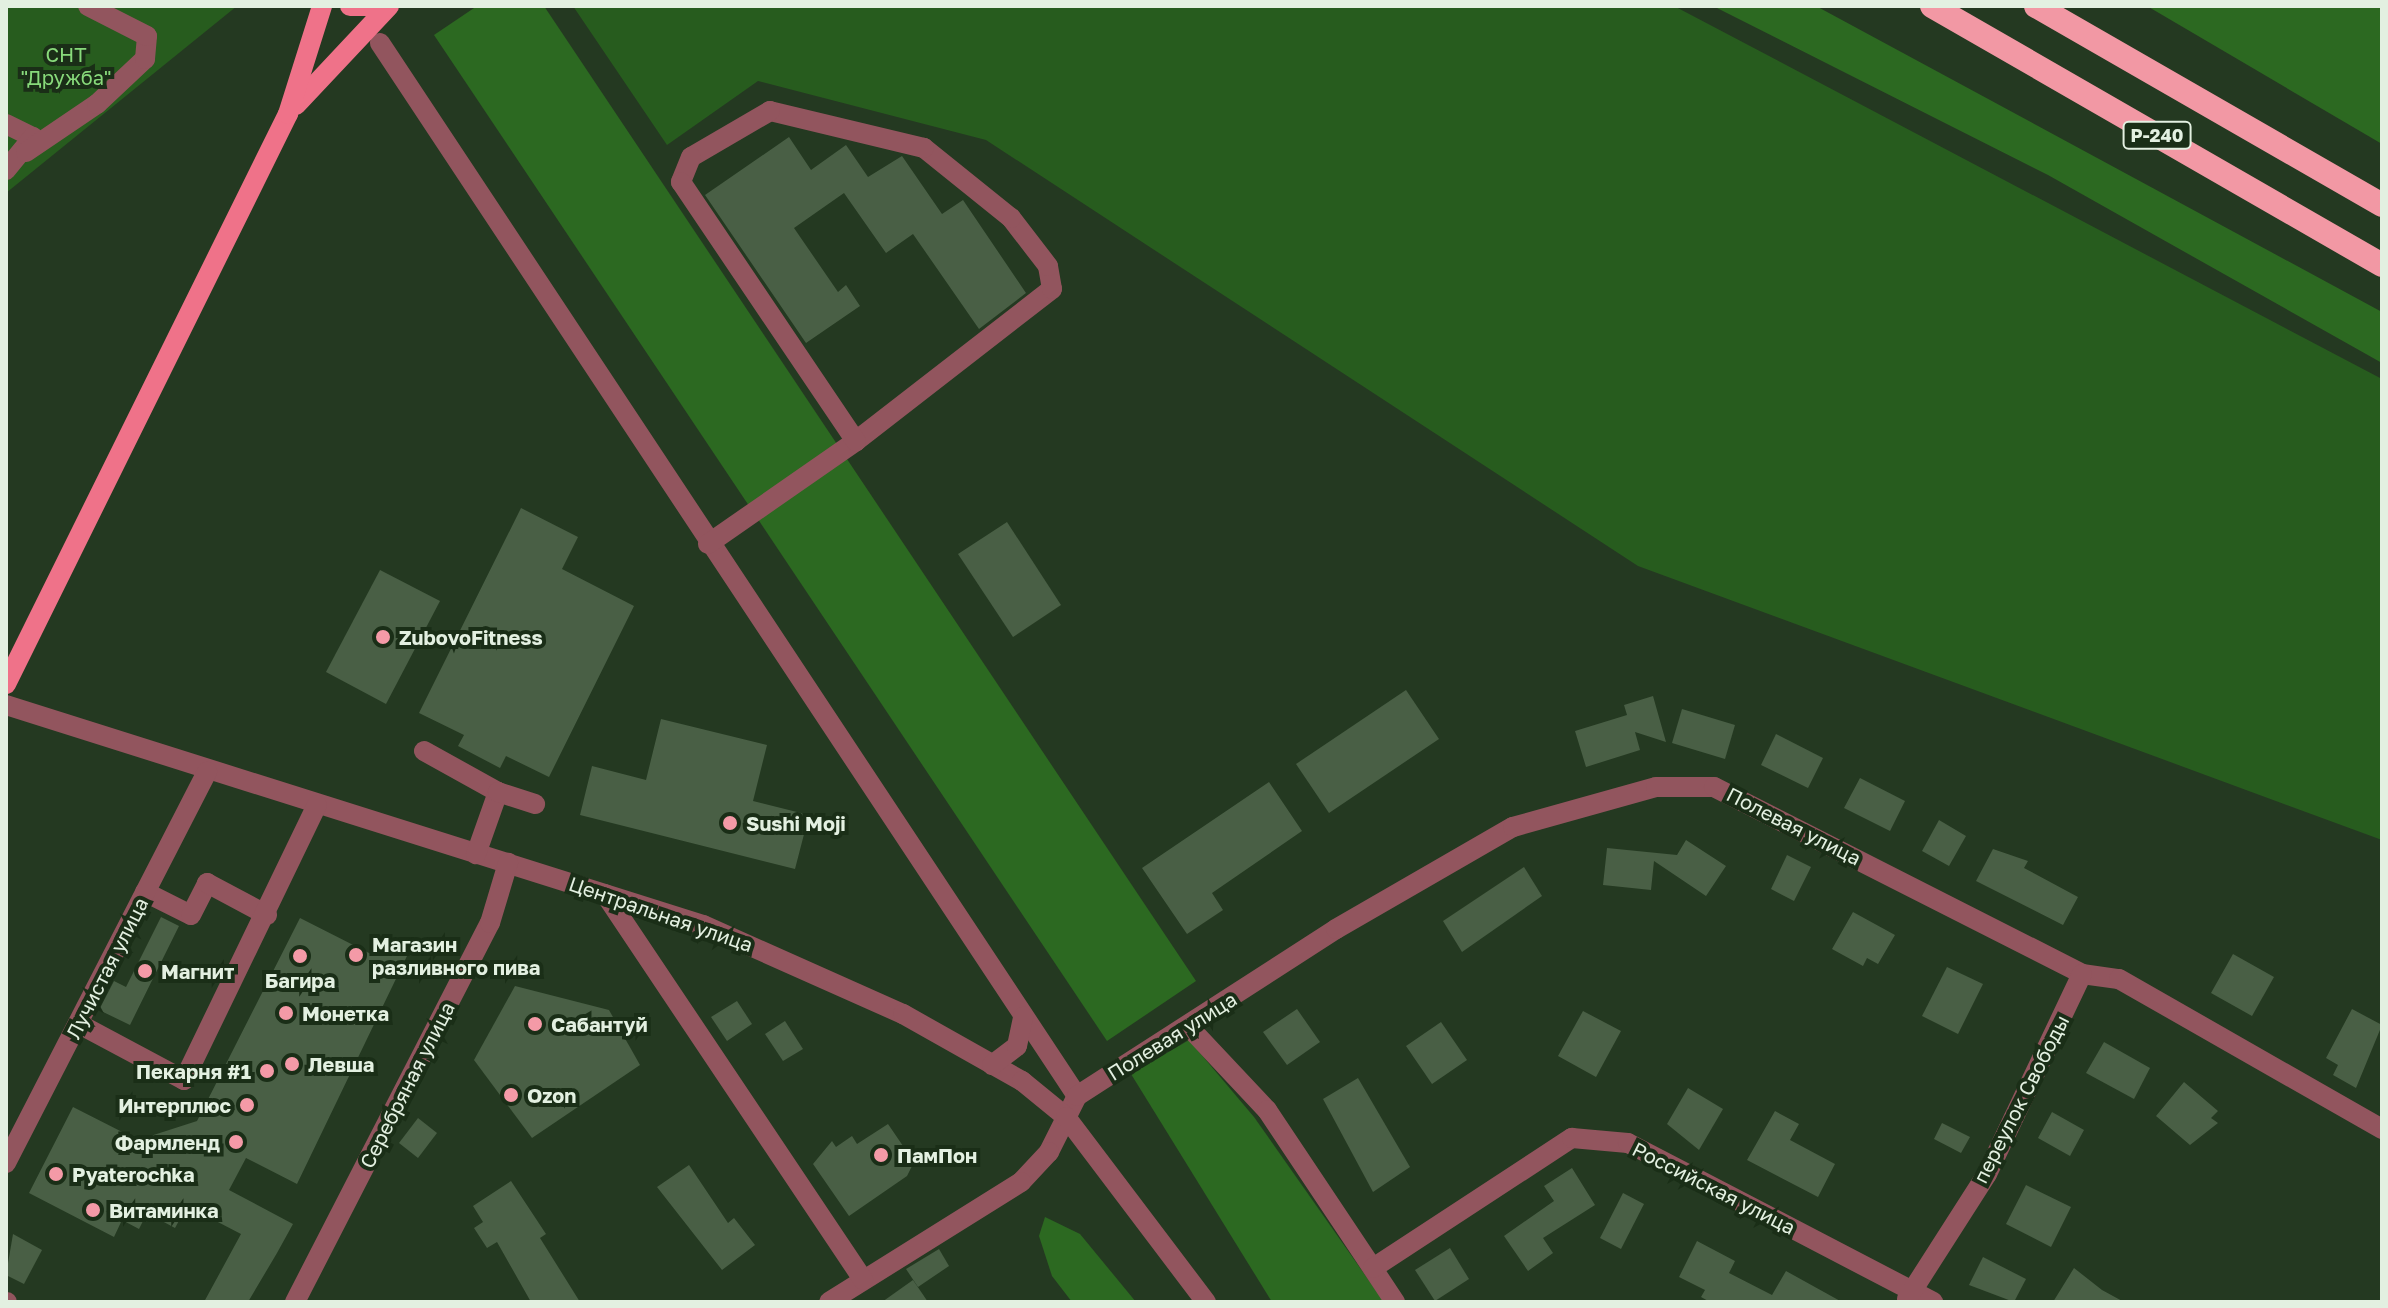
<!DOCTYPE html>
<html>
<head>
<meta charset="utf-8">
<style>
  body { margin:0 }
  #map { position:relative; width:2388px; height:1308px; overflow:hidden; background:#243921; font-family:"Golos Text",sans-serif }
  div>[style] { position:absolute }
  .green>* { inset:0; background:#275c1e }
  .forest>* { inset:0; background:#2c6921 }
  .building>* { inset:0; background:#495f45 }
  .minor>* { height:20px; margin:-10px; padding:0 10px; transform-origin:10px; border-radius:10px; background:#92555e }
  .major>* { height:20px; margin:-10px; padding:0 10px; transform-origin:10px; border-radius:10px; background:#ef7289 }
  .highway>* { height:24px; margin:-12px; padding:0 12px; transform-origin:12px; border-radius:12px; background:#f298a4 }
  .dots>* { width:22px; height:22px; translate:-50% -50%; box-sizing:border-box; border:4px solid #1a2e17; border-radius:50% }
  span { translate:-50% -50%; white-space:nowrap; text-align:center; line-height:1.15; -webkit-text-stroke:8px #1a2e17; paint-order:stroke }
  .shield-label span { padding:2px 6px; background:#1a2e17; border:2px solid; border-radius:6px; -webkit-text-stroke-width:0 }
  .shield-label { font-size:18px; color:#e3f0e1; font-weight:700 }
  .park-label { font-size:20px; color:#88da7b }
  .poi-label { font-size:20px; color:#e3f0e1; font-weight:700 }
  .left { translate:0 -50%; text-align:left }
  .right { translate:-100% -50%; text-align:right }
  .street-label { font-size:20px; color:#e3f0e1 }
  .frame { position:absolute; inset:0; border:8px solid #e3f0e1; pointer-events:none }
</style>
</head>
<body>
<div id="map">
  <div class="green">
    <div style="clip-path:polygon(6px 6px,237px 6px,6px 193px)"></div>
    <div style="clip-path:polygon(573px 6px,1674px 6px,2382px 379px,2382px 840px,1638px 566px,986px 140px,758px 81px,667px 145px)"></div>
  </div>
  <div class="forest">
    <div style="clip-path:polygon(477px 6px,544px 6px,1196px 981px,1107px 1041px,434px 35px)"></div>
    <div style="clip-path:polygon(1713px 6px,1816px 6px,2382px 312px,2382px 363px,2048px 175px)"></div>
    <div style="clip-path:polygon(2147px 6px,2382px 6px,2382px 144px)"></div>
    <div style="clip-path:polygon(1189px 1040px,1254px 1117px,1384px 1302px,1272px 1302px,1131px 1074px)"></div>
    <div style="clip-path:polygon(1045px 1217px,1080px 1234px,1136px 1302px,1072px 1302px,1052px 1276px,1039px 1236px)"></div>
  </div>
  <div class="building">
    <div style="clip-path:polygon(789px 137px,811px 170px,846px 145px,868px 177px,902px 156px,942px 214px,963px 200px,1026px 293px,979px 329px,913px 234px,886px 253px,844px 193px,794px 228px,838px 292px,846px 285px,860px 306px,806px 343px,705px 195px)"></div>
    <div style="clip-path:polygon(521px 508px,578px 537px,562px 569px,634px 606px,549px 777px,506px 756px,500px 768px,458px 746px,464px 735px,419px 713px)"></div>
    <div style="clip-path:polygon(1007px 522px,1061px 605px,1013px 637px,958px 554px)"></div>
    <div style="clip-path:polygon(380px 570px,440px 601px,386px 704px,326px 672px)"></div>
    <div style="clip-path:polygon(1406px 690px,1439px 739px,1329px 813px,1296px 764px)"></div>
    <div style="clip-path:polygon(1653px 696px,1666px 742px,1635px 732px,1640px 750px,1586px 767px,1575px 731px,1627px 715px,1624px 705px)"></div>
    <div style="clip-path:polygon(1682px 709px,1735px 725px,1725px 759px,1672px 743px)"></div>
    <div style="clip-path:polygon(661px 719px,767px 745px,753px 801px,809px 815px,795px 869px,580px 815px,592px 766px,646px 780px)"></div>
    <div style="clip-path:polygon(1776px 734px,1823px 758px,1808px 788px,1761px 765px)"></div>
    <div style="clip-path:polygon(1860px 778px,1905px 801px,1890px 831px,1844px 808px)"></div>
    <div style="clip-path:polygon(1269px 782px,1302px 831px,1212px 893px,1223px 910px,1187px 934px,1142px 868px)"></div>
    <div style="clip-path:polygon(1939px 820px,1966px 836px,1949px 866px,1922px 851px)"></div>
    <div style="clip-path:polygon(1686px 840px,1726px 866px,1706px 896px,1654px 861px,1651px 890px,1603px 885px,1607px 848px,1677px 855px)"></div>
    <div style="clip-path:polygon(1993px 849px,2028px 861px,2024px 868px,2078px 897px,2063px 925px,1976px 881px)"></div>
    <div style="clip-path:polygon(1787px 855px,1811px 867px,1794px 901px,1771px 889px)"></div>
    <div style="clip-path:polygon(1524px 867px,1542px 896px,1462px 952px,1443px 921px)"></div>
    <div style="clip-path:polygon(1853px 912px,1895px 935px,1878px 964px,1867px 958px,1863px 966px,1832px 949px)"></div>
    <div style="clip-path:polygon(161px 917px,179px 926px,130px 1025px,99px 1010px,114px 981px,126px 987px)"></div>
    <div style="clip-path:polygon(300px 918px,371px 954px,378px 942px,407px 956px,297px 1184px,246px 1158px,229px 1190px,293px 1224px,277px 1253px,248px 1302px,204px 1302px,241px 1234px,187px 1206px,175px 1228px,147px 1213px,139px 1229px,122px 1220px,114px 1237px,29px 1193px,73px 1107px,138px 1140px,197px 1121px)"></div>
    <div style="clip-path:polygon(2233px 954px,2274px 977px,2252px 1016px,2211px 993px)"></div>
    <div style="clip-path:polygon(1947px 967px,1983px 984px,1958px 1034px,1922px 1016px)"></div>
    <div style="clip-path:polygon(515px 986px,609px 1010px,640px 1065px,532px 1138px,474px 1060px)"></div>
    <div style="clip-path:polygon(737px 1001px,752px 1024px,727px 1041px,711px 1017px)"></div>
    <div style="clip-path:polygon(1297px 1009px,1320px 1042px,1287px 1065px,1263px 1032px)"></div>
    <div style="clip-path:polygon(2352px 1009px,2382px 1025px,2356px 1088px,2333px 1075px,2338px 1065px,2326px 1058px)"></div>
    <div style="clip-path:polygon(1583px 1011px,1621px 1031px,1596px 1077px,1558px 1056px)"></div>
    <div style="clip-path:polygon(785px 1021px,803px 1049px,783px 1061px,765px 1034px)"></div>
    <div style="clip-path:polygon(1441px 1022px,1467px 1060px,1432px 1084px,1406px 1046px)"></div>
    <div style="clip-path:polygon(2104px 1042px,2150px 1068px,2134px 1099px,2086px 1073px)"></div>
    <div style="clip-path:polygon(1358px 1078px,1410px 1167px,1373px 1192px,1323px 1099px)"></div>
    <div style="clip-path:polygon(2184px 1082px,2218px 1111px,2211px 1118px,2218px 1123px,2190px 1145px,2156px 1116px)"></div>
    <div style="clip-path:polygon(1688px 1088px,1723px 1109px,1699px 1150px,1667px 1124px)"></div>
    <div style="clip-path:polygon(1775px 1111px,1799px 1124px,1790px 1140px,1835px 1164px,1818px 1197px,1747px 1160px)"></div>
    <div style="clip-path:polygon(2052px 1112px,2084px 1130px,2070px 1156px,2038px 1138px)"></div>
    <div style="clip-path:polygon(418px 1118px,437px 1133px,418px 1158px,399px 1143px)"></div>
    <div style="clip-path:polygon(1942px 1123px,1970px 1137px,1961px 1153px,1934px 1139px)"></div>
    <div style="clip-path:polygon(888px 1124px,914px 1162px,907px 1176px,849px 1216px,813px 1164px,832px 1141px,836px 1147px,852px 1136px,857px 1144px)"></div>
    <div style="clip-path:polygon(689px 1165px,728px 1223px,734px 1218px,755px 1245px,722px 1270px,657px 1187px)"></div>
    <div style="clip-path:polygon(1572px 1168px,1595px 1205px,1543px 1238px,1553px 1253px,1528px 1271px,1504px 1236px,1554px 1201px,1544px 1186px)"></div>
    <div style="clip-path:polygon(511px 1181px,546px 1234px,540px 1238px,580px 1302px,531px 1302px,497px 1242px,487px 1248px,474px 1228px,483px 1222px,473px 1206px)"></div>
    <div style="clip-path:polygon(2026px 1185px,2071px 1207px,2051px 1247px,2006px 1224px)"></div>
    <div style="clip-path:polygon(1623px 1193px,1644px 1204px,1621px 1249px,1600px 1238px)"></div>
    <div style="clip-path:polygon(13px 1234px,42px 1250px,24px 1284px,6px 1275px)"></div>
    <div style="clip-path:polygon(1697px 1241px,1735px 1261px,1729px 1273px,1772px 1295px,1786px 1271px,1842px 1302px,1710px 1302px,1701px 1297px,1705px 1290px,1679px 1277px)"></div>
    <div style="clip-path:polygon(1450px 1248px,1469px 1279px,1435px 1301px,1415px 1270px)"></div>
    <div style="clip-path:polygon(939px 1249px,949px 1266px,918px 1287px,906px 1269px)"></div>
    <div style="clip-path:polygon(1983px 1257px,2026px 1279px,2014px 1302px,1969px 1285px)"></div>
    <div style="clip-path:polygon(2074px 1268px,2102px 1290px,2124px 1302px,2053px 1302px)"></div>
    <div style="clip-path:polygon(913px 1280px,928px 1302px,882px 1302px)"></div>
  </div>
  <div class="minor">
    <div style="left:380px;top:43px;width:1263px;rotate:56.5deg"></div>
    <div style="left:1077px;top:1096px;width:63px;rotate:116.6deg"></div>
    <div style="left:1049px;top:1152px;width:41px;rotate:133deg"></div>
    <div style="left:1021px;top:1182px;width:226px;rotate:148deg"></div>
    <div style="left:6px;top:124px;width:30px;rotate:26deg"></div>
    <div style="left:33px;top:137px;width:43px;rotate:129.3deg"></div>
    <div style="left:26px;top:152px;width:86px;rotate:-34.1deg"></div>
    <div style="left:97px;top:104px;width:66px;rotate:-43.2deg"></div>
    <div style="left:145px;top:59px;width:23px;rotate:-85deg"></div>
    <div style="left:147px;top:36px;width:66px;rotate:-153deg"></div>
    <div style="left:708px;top:544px;width:180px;rotate:-34.8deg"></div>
    <div style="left:856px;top:441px;width:248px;rotate:-37.8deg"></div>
    <div style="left:1052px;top:289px;width:23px;rotate:-100deg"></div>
    <div style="left:1048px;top:266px;width:61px;rotate:-127.6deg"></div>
    <div style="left:1011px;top:218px;width:112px;rotate:-141.2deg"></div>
    <div style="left:924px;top:148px;width:158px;rotate:-166.5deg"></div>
    <div style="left:770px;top:111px;width:91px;rotate:149.8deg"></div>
    <div style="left:691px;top:157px;width:27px;rotate:112deg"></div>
    <div style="left:681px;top:182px;width:313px;rotate:56deg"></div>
    <div style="left:6px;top:705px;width:731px;rotate:17.52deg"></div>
    <div style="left:703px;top:925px;width:219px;rotate:24deg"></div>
    <div style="left:903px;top:1014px;width:137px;rotate:29.4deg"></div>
    <div style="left:1022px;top:1081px;width:57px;rotate:39.3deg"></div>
    <div style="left:1066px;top:1117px;width:232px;rotate:52.9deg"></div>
    <div style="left:424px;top:751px;width:85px;rotate:29deg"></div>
    <div style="left:498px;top:792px;width:66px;rotate:109.5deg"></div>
    <div style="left:498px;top:792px;width:39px;rotate:18deg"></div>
    <div style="left:145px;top:892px;width:51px;rotate:26.6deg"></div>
    <div style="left:191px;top:915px;width:36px;rotate:-63deg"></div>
    <div style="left:207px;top:883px;width:68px;rotate:28.1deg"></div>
    <div style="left:605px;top:894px;width:464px;rotate:56.2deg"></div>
    <div style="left:79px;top:1024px;width:119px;rotate:28.1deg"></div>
    <div style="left:184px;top:1080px;width:305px;rotate:-64.2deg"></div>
    <div style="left:1189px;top:1027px;width:114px;rotate:46.8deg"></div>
    <div style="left:1267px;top:1110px;width:231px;rotate:56.3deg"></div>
    <div style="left:992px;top:1065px;width:31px;rotate:-37deg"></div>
    <div style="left:1017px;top:1046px;width:30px;rotate:-78deg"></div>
    <div style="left:1077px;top:1096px;width:308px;rotate:-32.8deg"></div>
    <div style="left:1336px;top:929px;width:204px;rotate:-30deg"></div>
    <div style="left:1513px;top:827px;width:148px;rotate:-15.6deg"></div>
    <div style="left:1656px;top:787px;width:58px"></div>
    <div style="left:1714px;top:787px;width:413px;rotate:26.9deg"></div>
    <div style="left:2082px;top:974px;width:37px;rotate:8deg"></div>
    <div style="left:2119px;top:979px;width:303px;rotate:29.7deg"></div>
    <div style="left:6px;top:1163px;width:440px;rotate:-62.8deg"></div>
    <div style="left:1373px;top:1268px;width:238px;rotate:-33.2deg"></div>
    <div style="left:1572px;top:1138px;width:56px;rotate:5.1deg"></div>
    <div style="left:1628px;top:1143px;width:344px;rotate:27.5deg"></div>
    <div style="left:1907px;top:1299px;width:148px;rotate:-57.4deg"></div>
    <div style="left:1987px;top:1174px;width:221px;rotate:-64.6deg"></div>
    <div style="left:6px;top:1302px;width:1px"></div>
    <div style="left:295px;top:1302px;width:426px;rotate:-62.8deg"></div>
    <div style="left:490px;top:923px;width:63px;rotate:-73.3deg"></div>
  </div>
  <div class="major">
    <div style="left:350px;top:6px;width:39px"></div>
    <div style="left:296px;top:105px;width:134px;rotate:-46.8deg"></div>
    <div style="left:6px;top:684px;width:636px;rotate:-63.68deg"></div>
    <div style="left:288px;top:114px;width:113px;rotate:-72.5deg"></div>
  </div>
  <div class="highway">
    <div style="left:1932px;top:6px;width:519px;rotate:29.92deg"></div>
    <div style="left:2036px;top:6px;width:399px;rotate:29.9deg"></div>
  </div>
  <div class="dots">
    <div style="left:383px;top:637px;background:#f49aa7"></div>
    <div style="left:730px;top:823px;background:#f49aa7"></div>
    <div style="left:356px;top:955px;background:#f49aa7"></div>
    <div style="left:300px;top:956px;background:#f49aa7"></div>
    <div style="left:145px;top:971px;background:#f49aa7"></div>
    <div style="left:286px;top:1013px;background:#f49aa7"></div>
    <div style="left:535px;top:1024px;background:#f49aa7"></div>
    <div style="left:292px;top:1064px;background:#f49aa7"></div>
    <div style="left:267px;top:1071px;background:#f49aa7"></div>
    <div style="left:511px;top:1095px;background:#f49aa7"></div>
    <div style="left:247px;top:1105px;background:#f49aa7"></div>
    <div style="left:236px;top:1142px;background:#f49aa7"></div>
    <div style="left:881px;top:1155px;background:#f49aa7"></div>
    <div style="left:56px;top:1174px;background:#f49aa7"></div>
    <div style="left:93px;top:1210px;background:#f49aa7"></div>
  </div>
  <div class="shield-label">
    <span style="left:2157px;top:135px">Р-240</span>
  </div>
  <div class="park-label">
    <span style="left:66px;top:66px">СНТ<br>"Дружба"</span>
  </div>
  <div class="poi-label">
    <span class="left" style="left:399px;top:637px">ZubovoFitness</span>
    <span class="left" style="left:746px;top:823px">Sushi Moji</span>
    <span class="left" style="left:372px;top:956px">Магазин<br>разливного пива</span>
    <span class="left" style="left:161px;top:971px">Магнит</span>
    <span style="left:300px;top:980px">Багира</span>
    <span class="left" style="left:302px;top:1013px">Монетка</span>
    <span class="left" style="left:551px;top:1024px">Сабантуй</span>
    <span class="left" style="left:308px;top:1064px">Левша</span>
    <span class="right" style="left:251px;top:1071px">Пекарня #1</span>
    <span class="left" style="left:527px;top:1095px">Ozon</span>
    <span class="right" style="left:231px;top:1105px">Интерплюс</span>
    <span class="right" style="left:220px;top:1142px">Фармленд</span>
    <span class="left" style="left:897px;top:1155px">ПамПон</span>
    <span class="left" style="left:72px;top:1174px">Pyaterochka</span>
    <span class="left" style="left:109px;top:1210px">Витаминка</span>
  </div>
  <div class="street-label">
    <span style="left:1794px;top:826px;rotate:27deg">Полевая улица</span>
    <span style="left:661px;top:914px;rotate:19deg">Центральная улица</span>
    <span style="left:107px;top:968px;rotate:-63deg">Лучистая улица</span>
    <span style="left:1172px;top:1036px;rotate:-32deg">Полевая улица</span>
    <span style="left:407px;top:1085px;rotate:-63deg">Серебряная улица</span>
    <span style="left:2021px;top:1099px;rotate:-63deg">переулок Свободы</span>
    <span style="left:1714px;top:1188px;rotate:27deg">Российская улица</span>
  </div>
  <div class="frame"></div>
</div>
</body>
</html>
